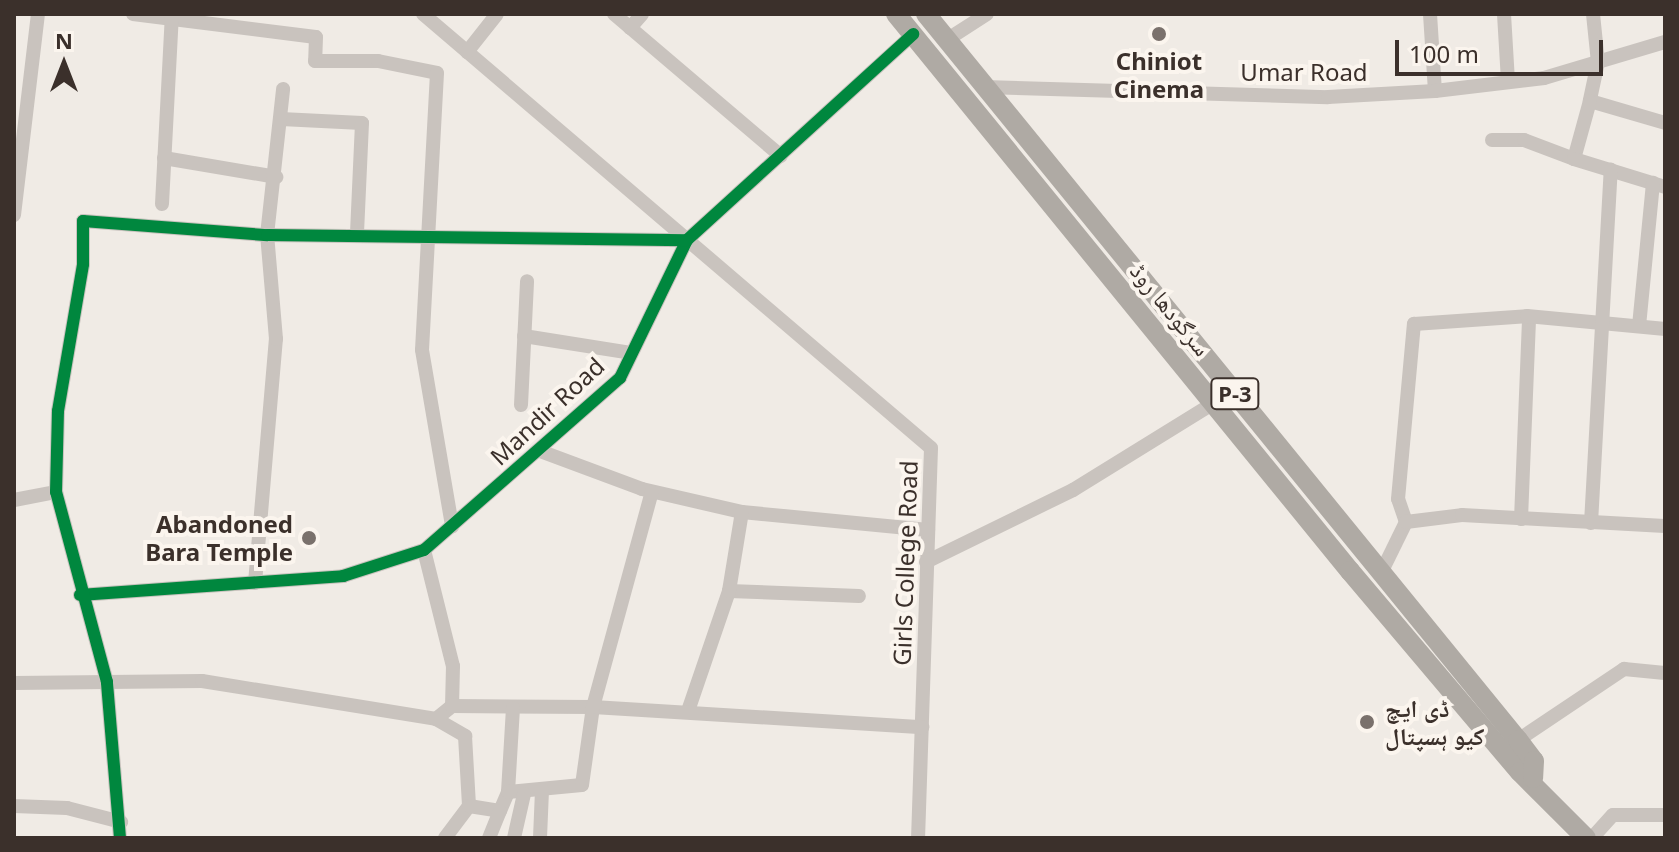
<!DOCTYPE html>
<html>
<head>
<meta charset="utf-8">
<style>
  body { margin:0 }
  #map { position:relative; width:1679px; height:852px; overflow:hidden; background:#f0ebe5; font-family:"Noto Sans","Noto Naskh Arabic",sans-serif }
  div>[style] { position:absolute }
  .minor>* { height:14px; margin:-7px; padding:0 7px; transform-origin:7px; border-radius:7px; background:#c9c3be }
  .highway>* { height:20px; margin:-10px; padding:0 10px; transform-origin:10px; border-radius:10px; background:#afaaa4 }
  .cycleway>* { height:12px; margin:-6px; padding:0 6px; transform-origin:6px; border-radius:6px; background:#00873e }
  .dots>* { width:22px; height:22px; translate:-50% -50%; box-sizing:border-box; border:4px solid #fbf5ee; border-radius:50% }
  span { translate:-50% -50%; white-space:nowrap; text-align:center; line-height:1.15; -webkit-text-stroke:8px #fbf5ee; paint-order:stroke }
  .shield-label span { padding:2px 6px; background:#fbf5ee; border:2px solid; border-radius:6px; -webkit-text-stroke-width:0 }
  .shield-label { font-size:22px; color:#3b302b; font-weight:700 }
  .poi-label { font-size:24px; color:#3b302b; font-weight:700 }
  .right { translate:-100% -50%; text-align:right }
  .left { translate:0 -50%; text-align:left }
  .street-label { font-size:24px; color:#3b302b }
  .frame { position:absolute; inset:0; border:16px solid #3b302b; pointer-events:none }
  .north { position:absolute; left:24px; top:24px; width:80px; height:80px; -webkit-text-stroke:6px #fbf5ee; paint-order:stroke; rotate:0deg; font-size:22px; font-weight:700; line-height:32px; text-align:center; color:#3b302b }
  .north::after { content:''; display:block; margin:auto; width:28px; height:36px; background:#3b302b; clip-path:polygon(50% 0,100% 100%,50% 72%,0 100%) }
  .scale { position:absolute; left:1395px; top:40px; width:208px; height:36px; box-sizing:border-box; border:4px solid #3b302b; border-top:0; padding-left:10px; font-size:24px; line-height:28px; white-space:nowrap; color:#3b302b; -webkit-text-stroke:6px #fbf5ee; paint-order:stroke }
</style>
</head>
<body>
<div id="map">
  <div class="minor">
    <div style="left:133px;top:14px;width:184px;rotate:7.2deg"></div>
    <div style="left:316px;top:37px;width:24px;rotate:92deg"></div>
    <div style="left:315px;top:61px;width:63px"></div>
    <div style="left:378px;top:61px;width:60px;rotate:11.5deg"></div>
    <div style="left:437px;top:73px;width:277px;rotate:93.1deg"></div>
    <div style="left:422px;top:350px;width:179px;rotate:80.3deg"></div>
    <div style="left:423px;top:14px;width:668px;rotate:40.51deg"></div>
    <div style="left:931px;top:448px;width:390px;rotate:91.9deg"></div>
    <div style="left:614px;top:14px;width:219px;rotate:40.4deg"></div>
    <div style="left:1430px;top:14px;width:77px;rotate:86.3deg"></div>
    <div style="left:1504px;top:14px;width:68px;rotate:86.6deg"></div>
    <div style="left:1593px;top:14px;width:48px;rotate:84.1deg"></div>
    <div style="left:1598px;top:62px;width:40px;rotate:102deg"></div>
    <div style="left:1590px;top:101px;width:78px;rotate:16.3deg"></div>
    <div style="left:630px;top:28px;width:18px;rotate:-49deg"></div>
    <div style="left:948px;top:39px;width:46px;rotate:-32.7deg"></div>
    <div style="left:467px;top:52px;width:48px;rotate:-51.7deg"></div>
    <div style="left:984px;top:87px;width:344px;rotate:1.7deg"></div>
    <div style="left:1328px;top:97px;width:107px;rotate:-3.2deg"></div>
    <div style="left:1435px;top:91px;width:110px;rotate:-6.8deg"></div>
    <div style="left:1544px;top:78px;width:126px;rotate:-16.6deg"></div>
    <div style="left:281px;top:119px;width:81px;rotate:2.8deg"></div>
    <div style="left:362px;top:123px;width:111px;rotate:92.6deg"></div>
    <div style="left:1492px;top:140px;width:32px"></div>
    <div style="left:1524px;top:140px;width:53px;rotate:20.8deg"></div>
    <div style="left:1574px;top:159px;width:60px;rotate:-74.6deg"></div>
    <div style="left:164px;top:158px;width:114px;rotate:9.6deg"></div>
    <div style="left:1574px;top:159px;width:95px;rotate:17.1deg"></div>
    <div style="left:162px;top:204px;width:190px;rotate:-87deg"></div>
    <div style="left:14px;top:215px;width:202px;rotate:-83.2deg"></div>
    <div style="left:1639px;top:326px;width:144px;rotate:-84.4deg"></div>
    <div style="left:524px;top:336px;width:108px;rotate:9deg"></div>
    <div style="left:521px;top:405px;width:124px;rotate:-87.2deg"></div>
    <div style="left:540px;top:451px;width:109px;rotate:20.4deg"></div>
    <div style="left:642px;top:489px;width:103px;rotate:13deg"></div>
    <div style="left:742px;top:512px;width:187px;rotate:5.5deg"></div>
    <div style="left:14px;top:500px;width:43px;rotate:-10.8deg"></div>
    <div style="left:1521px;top:519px;width:197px;rotate:-87.7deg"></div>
    <div style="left:1406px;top:522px;width:24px;rotate:-109deg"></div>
    <div style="left:1398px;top:499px;width:176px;rotate:-84.8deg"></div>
    <div style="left:1414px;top:324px;width:113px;rotate:-4deg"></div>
    <div style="left:1527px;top:316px;width:139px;rotate:5.4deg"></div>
    <div style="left:1591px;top:523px;width:354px;rotate:-86.8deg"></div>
    <div style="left:424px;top:550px;width:120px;rotate:76deg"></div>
    <div style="left:453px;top:666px;width:40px;rotate:91.4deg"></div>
    <div style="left:926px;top:562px;width:164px;rotate:-26.1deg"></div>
    <div style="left:1073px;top:490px;width:166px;rotate:-31.7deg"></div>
    <div style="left:1382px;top:571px;width:55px;rotate:-63.9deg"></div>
    <div style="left:1406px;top:522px;width:56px;rotate:-7.1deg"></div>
    <div style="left:1462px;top:515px;width:203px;rotate:3.1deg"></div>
    <div style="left:255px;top:583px;width:245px;rotate:-85.1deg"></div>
    <div style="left:276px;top:339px;width:104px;rotate:-94.9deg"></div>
    <div style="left:267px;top:235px;width:147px;rotate:-83.7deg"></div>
    <div style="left:729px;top:591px;width:130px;rotate:2.2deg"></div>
    <div style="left:80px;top:595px;width:264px;rotate:-4.1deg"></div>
    <div style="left:343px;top:576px;width:85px;rotate:-17.8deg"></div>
    <div style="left:424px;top:550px;width:261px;rotate:-41.3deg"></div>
    <div style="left:620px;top:378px;width:153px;rotate:-64.1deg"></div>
    <div style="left:687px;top:240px;width:306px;rotate:-42.3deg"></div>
    <div style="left:14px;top:683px;width:188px;rotate:-0.6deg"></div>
    <div style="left:202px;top:681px;width:237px;rotate:9.2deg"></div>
    <div style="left:436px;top:719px;width:34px;rotate:30deg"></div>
    <div style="left:465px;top:736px;width:70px;rotate:86.7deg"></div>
    <div style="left:469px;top:806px;width:40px;rotate:127deg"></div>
    <div style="left:688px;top:711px;width:127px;rotate:-71.1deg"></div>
    <div style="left:729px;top:591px;width:80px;rotate:-80.7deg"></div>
    <div style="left:436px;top:719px;width:21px;rotate:-39deg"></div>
    <div style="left:452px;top:706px;width:141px;rotate:0.4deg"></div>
    <div style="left:593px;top:707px;width:330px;rotate:3.5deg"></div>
    <div style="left:1518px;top:740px;width:128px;rotate:-33.8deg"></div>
    <div style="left:1624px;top:669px;width:41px;rotate:5.6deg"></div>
    <div style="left:508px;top:792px;width:84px;rotate:-86.6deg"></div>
    <div style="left:14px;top:806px;width:53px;rotate:2.2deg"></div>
    <div style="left:67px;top:808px;width:56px;rotate:14.5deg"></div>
    <div style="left:469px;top:806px;width:31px;rotate:9deg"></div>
    <div style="left:500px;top:811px;width:21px;rotate:-67deg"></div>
    <div style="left:508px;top:792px;width:74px;rotate:-5.4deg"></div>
    <div style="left:582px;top:785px;width:79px;rotate:-82deg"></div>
    <div style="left:593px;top:707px;width:223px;rotate:-74.7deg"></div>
    <div style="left:120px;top:838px;width:157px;rotate:-94.8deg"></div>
    <div style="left:107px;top:682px;width:197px;rotate:-105deg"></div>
    <div style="left:56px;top:492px;width:81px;rotate:-88.6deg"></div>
    <div style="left:58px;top:411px;width:149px;rotate:-80.3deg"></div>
    <div style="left:83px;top:264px;width:43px;rotate:-90deg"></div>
    <div style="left:83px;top:221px;width:185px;rotate:4.4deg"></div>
    <div style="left:267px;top:235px;width:420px;rotate:0.7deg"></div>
    <div style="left:489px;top:838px;width:29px;rotate:-68deg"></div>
    <div style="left:514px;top:838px;width:45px;rotate:-77.2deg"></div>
    <div style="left:540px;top:838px;width:48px;rotate:-87.6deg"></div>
    <div style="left:1592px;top:838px;width:31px;rotate:-48deg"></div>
    <div style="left:1613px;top:815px;width:52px"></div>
  </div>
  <div class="highway">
    <div style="left:896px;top:14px;width:719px;rotate:50.82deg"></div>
    <div style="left:1350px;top:571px;width:263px;rotate:49.8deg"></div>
    <div style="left:1520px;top:772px;width:93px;rotate:45deg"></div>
    <div style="left:926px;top:14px;width:937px;rotate:50.81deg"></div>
    <div style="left:1518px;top:740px;width:26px;rotate:53deg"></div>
    <div style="left:1534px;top:761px;width:17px;rotate:93deg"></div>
  </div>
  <div class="cycleway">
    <div style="left:80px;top:595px;width:264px;rotate:-4.1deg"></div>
    <div style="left:343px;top:576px;width:85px;rotate:-17.8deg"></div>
    <div style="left:424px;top:550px;width:261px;rotate:-41.3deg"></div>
    <div style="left:620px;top:378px;width:153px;rotate:-64.1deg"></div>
    <div style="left:687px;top:240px;width:306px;rotate:-42.3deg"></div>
    <div style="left:120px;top:838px;width:157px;rotate:-94.8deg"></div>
    <div style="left:107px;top:682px;width:197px;rotate:-105deg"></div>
    <div style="left:56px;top:492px;width:81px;rotate:-88.6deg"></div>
    <div style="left:58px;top:411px;width:149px;rotate:-80.3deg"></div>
    <div style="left:83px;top:264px;width:43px;rotate:-90deg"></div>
    <div style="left:83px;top:221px;width:185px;rotate:4.4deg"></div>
    <div style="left:267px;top:235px;width:420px;rotate:0.7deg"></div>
  </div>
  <div class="dots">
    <div style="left:1159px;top:34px;background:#7a716c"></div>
    <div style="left:309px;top:538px;background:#7a716c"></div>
    <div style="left:1367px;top:722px;background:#7a716c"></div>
  </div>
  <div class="shield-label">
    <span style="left:1235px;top:394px">P-3</span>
  </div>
  <div class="poi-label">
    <span style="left:1159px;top:75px">Chiniot<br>Cinema</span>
    <span class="right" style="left:293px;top:538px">Abandoned<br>Bara Temple</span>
    <span class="left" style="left:1385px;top:722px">ڈی ایچ<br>کیو ہسپتال</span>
  </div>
  <div class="street-label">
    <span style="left:1304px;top:72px">Umar Road</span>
    <span style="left:1171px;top:309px;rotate:51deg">سرگودھا روڈ</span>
    <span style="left:547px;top:411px;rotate:-43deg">Mandir Road</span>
    <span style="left:905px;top:563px;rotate:-88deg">Girls College Road</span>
  </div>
  <div class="frame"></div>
  <div class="north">N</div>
  <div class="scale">100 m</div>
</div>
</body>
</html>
